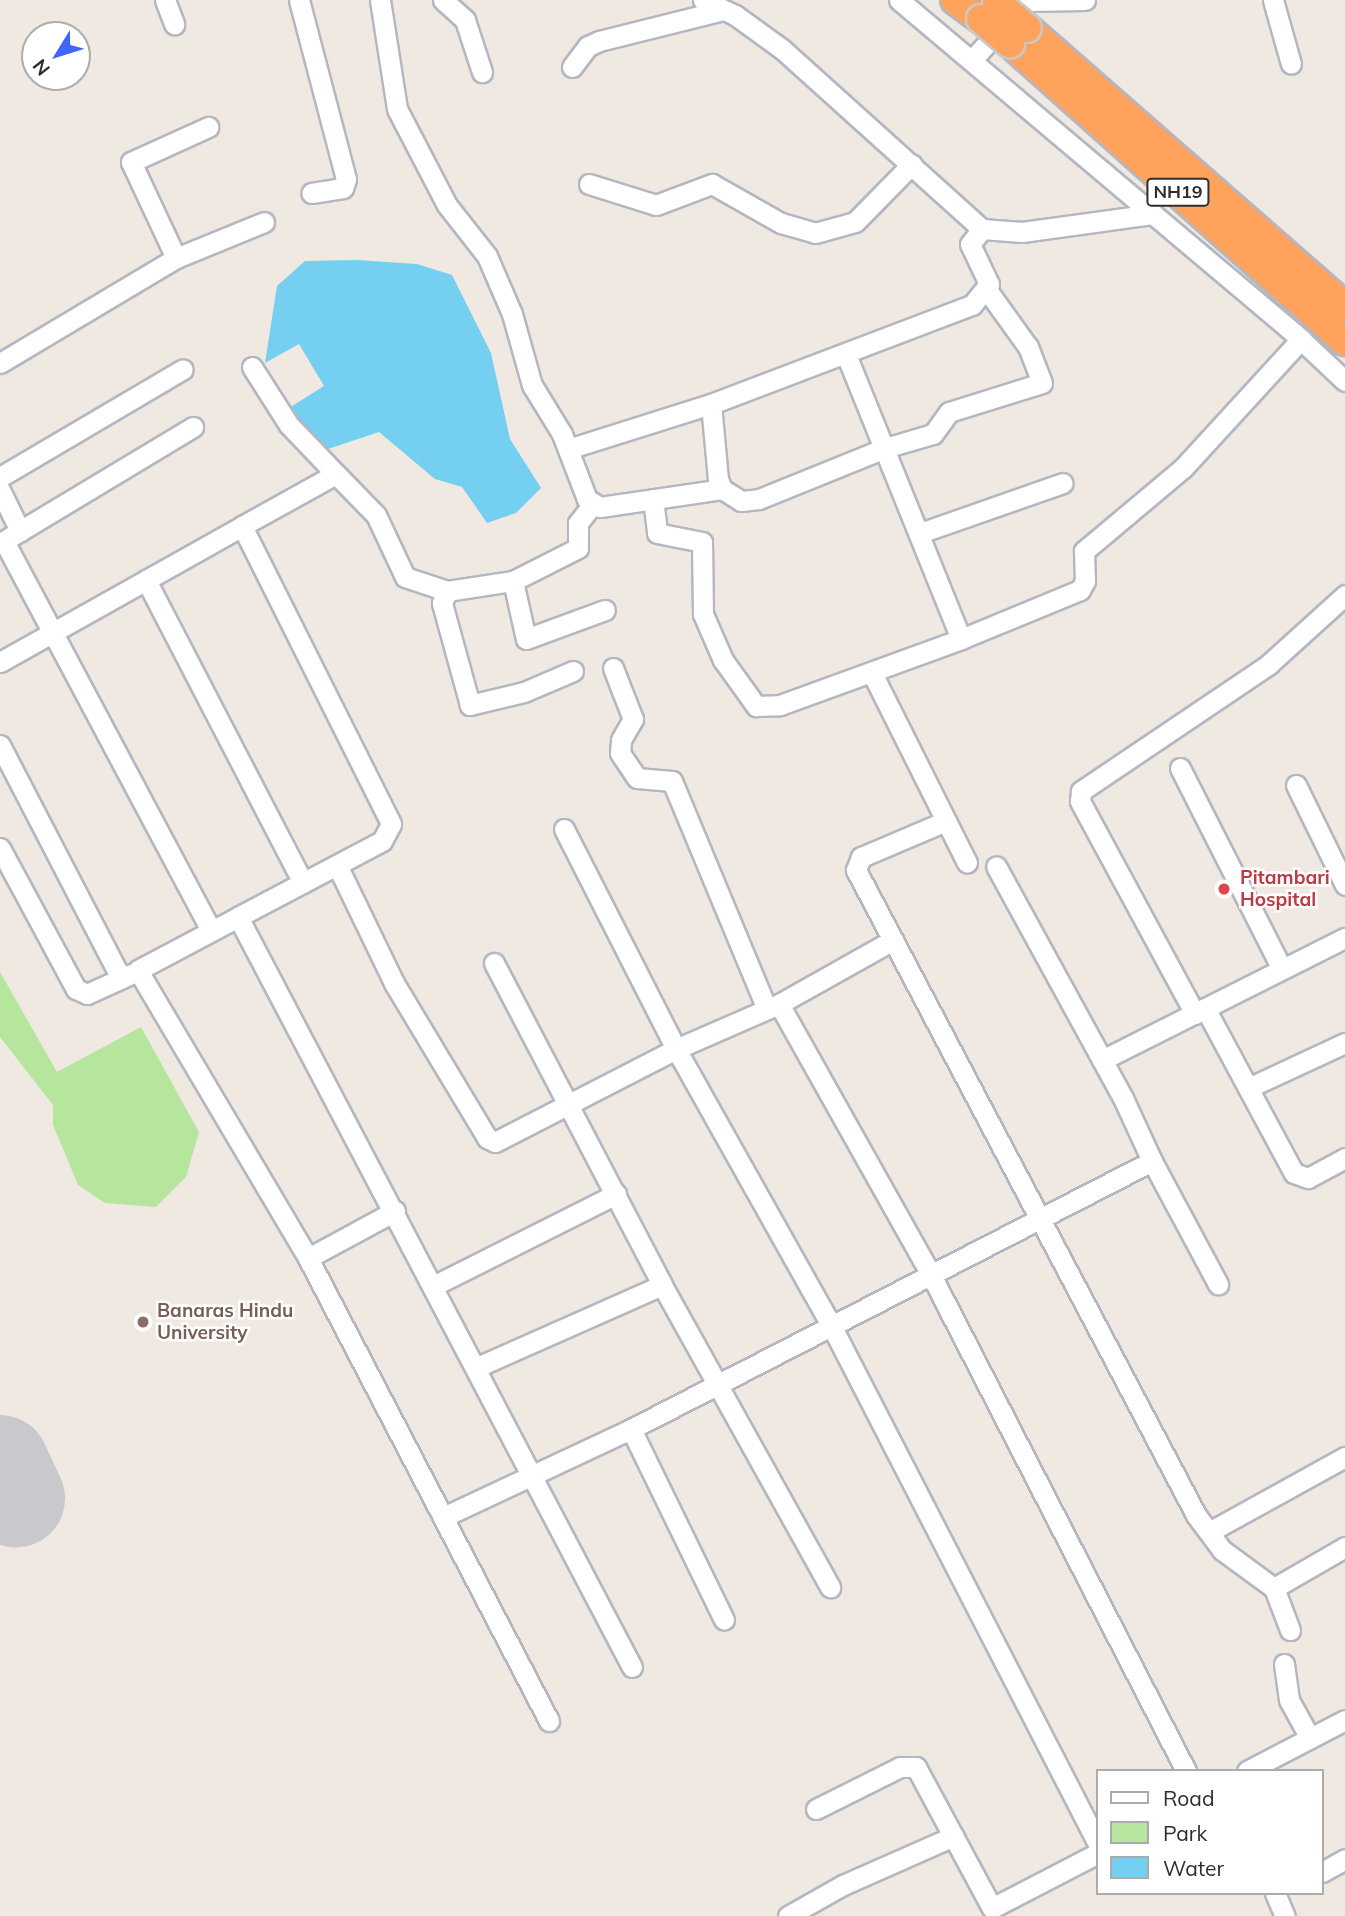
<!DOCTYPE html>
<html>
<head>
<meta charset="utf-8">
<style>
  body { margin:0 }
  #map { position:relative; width:1345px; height:1916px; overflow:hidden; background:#efe9e1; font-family:Mulish,sans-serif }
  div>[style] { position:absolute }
  .green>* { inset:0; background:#b6e59e }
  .water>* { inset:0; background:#75cff0 }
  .runway>* { height:98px; margin:-49px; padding:0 49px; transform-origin:49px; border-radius:49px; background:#c9c8cc }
  .roads { filter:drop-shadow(2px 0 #b4b7c1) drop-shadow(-2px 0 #b4b7c1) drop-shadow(0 2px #b4b7c1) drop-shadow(0 -2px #b4b7c1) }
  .minor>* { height:19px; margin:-9.5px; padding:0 9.5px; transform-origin:9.5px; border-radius:9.5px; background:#fff }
  .highway>* { height:28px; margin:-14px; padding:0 14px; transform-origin:14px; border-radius:14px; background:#ffa35c }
  .bridges { filter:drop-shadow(2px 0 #c9c9c9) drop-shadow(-2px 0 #c9c9c9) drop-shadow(0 2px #c9c9c9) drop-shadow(0 -2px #c9c9c9) }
  .highway-bridge>* { height:28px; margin:-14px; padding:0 14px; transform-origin:14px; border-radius:14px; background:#ffa35c }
  .dots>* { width:19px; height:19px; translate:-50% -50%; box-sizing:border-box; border:4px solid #fff; border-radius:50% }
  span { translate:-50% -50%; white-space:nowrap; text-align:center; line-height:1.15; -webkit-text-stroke:5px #fff; paint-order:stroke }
  .shield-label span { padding:2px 5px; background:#fff; border:2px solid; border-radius:5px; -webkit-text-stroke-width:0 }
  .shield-label { font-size:18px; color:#2e2e2e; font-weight:700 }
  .health-label { font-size:19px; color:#be3a42; font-weight:700 }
  .left { translate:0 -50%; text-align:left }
  .education-label { font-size:19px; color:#785e54; font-weight:700 }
  .legend { position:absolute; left:1096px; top:1769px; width:228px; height:126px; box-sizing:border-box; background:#fff; border:2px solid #ababab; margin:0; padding:9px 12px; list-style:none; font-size:21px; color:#2e2e2e }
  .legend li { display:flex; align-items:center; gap:14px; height:35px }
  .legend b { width:35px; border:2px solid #ababab }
  .north { position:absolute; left:21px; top:21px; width:70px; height:70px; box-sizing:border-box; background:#fff; border:2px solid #ababab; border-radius:50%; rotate:232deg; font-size:19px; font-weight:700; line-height:28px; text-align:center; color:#2e2e2e }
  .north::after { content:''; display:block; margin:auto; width:24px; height:32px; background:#4264fb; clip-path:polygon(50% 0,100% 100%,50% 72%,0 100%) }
</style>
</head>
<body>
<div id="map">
  <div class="green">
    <div style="clip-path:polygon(0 972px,57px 1072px,141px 1027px,199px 1132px,186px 1177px,156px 1207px,105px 1203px,78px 1185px,53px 1125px,53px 1105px,0 1037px)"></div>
  </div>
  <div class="water">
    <div style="clip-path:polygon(357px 260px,417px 264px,452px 275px,491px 353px,510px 439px,541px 488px,516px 513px,487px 523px,462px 487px,435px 479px,379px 432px,325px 450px,289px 408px,324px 386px,299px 344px,265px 363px,277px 286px,305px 261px)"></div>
  </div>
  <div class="runway">
    <div style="left:0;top:1464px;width:38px;rotate:65deg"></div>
  </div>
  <div class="roads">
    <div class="minor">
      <div style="left:165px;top:0;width:26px;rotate:69deg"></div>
      <div style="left:299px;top:0;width:185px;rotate:75.3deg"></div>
      <div style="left:346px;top:179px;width:9px;rotate:108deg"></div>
      <div style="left:343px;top:188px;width:32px;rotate:171deg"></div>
      <div style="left:380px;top:0;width:110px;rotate:81.1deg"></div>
      <div style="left:397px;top:109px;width:108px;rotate:62.5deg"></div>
      <div style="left:447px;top:205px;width:65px;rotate:51.9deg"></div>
      <div style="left:487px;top:256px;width:63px;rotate:66.7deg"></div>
      <div style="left:512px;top:314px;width:74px;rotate:74.3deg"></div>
      <div style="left:532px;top:385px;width:57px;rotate:58.5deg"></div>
      <div style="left:562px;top:434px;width:70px;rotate:69deg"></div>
      <div style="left:587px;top:499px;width:15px;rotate:32deg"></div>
      <div style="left:600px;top:507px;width:123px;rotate:-8.4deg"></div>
      <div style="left:443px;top:0;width:30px;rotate:42deg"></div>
      <div style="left:465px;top:20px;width:55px;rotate:71.9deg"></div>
      <div style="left:703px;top:0;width:35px;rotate:25deg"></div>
      <div style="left:735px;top:15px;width:58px;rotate:35.9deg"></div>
      <div style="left:782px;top:49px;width:269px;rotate:42deg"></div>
      <div style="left:899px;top:0;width:517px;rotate:40.13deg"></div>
      <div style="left:1294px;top:333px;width:70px;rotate:43.3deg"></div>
      <div style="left:1273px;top:0;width:66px;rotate:74.3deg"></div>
      <div style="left:1026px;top:1px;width:59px;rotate:-1deg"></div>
      <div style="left:972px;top:60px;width:81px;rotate:-48deg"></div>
      <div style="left:572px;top:67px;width:26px;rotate:-53deg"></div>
      <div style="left:588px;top:46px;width:12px;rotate:-24deg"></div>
      <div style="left:599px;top:41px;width:128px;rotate:-14deg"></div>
      <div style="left:589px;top:184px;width:70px;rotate:17.4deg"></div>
      <div style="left:656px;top:205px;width:60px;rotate:-20.6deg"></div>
      <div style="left:712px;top:184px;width:79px;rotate:29.5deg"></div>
      <div style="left:781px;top:223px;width:35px;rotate:16deg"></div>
      <div style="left:815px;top:233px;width:41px;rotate:-15.4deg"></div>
      <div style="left:855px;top:222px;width:81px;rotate:-45.5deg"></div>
      <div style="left:176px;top:258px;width:106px;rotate:-115.1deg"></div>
      <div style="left:131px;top:162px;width:85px;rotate:-24.4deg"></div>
      <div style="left:0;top:363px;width:205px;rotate:-30.8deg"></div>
      <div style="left:176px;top:258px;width:95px;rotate:-22.2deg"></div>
      <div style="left:252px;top:367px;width:69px;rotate:57.5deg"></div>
      <div style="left:289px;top:425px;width:68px;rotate:46.2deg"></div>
      <div style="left:711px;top:404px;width:75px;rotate:84.7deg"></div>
      <div style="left:718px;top:479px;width:11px;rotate:68deg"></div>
      <div style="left:722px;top:489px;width:22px;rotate:32deg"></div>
      <div style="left:741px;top:501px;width:18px;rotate:-6deg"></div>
      <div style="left:759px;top:499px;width:136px;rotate:-22deg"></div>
      <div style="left:885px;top:448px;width:50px;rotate:-16.3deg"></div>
      <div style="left:933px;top:434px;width:27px;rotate:-54deg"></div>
      <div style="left:949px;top:412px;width:97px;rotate:-17.3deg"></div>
      <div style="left:1042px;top:383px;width:39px;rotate:-111deg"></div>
      <div style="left:1028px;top:347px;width:70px;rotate:-125.7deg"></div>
      <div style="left:568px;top:449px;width:150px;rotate:-17.5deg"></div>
      <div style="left:711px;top:404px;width:279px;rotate:-20.8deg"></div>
      <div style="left:972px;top:305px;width:27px;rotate:-51deg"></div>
      <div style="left:989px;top:284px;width:44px;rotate:-115.4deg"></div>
      <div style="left:970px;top:244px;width:19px;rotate:-51deg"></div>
      <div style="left:982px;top:229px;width:40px;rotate:4.3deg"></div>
      <div style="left:1022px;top:232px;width:133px;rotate:-7.8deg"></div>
      <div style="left:0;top:477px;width:212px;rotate:-30.5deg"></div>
      <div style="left:0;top:490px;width:46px;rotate:64deg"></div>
      <div style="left:20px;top:531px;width:19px;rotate:148deg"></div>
      <div style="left:4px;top:541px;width:441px;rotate:62deg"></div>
      <div style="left:653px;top:499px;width:34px;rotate:83deg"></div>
      <div style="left:657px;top:533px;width:46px;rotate:11.3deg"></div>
      <div style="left:702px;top:542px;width:72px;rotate:89.2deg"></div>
      <div style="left:703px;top:614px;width:50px;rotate:66.5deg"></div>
      <div style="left:723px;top:660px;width:57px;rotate:54.3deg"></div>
      <div style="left:756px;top:706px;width:24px;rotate:-2deg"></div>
      <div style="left:780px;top:705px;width:193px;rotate:-20deg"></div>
      <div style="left:961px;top:639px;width:306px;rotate:-112deg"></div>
      <div style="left:242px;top:526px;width:107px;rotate:-29deg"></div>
      <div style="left:336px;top:474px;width:57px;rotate:45.7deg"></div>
      <div style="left:376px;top:515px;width:68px;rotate:64.9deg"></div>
      <div style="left:405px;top:577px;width:44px;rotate:18.4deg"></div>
      <div style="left:20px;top:531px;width:202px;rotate:-31deg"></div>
      <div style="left:920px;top:533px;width:151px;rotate:-19.3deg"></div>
      <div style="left:146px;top:580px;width:341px;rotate:62.6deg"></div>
      <div style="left:513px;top:581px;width:59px;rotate:77.4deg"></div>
      <div style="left:526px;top:639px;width:84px;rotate:-20.2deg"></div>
      <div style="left:961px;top:639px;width:129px;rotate:-22.4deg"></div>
      <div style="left:1080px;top:590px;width:10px;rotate:-61deg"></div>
      <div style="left:1085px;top:581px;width:30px;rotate:-92deg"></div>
      <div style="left:1084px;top:551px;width:129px;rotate:-40deg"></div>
      <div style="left:1183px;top:468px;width:175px;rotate:-47.5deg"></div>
      <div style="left:0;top:662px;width:278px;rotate:-29.3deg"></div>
      <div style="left:242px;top:526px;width:333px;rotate:63.4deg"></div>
      <div style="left:391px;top:824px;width:19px;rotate:118deg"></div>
      <div style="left:382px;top:841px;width:163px;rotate:152.2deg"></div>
      <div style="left:613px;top:668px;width:55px;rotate:68.6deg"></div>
      <div style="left:633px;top:719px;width:24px;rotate:120deg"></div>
      <div style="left:621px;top:740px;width:13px;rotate:94deg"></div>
      <div style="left:620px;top:753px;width:30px;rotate:56deg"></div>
      <div style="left:637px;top:778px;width:35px;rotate:5deg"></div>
      <div style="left:672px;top:781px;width:247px;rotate:67.4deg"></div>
      <div style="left:573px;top:671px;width:53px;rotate:156.8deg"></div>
      <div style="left:524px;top:692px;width:56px;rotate:166.5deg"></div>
      <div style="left:470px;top:705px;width:106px;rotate:-105.4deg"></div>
      <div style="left:442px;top:603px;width:13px;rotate:-67deg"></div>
      <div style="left:447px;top:591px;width:67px;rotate:-8.6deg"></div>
      <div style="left:513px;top:581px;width:73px;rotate:-26.9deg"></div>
      <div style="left:578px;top:548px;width:25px;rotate:-90deg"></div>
      <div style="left:578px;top:523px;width:23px;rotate:-52deg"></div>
      <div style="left:872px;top:673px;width:212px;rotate:63.4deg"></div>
      <div style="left:0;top:745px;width:263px;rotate:62.6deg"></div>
      <div style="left:1180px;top:768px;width:225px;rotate:63.1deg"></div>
      <div style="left:1296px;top:785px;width:111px;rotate:63.9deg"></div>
      <div style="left:946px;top:821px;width:92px;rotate:157deg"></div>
      <div style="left:861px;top:857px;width:14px;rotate:111deg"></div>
      <div style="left:856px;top:870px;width:729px;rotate:62.2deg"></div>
      <div style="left:1196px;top:1515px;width:44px;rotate:53.4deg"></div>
      <div style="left:1222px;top:1550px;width:64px;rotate:36.2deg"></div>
      <div style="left:1274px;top:1588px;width:45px;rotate:69.1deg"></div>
      <div style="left:564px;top:829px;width:247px;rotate:63deg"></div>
      <div style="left:676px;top:1049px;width:319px;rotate:60.7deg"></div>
      <div style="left:832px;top:1327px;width:581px;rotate:62.77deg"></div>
      <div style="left:0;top:848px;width:160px;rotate:61.7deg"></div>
      <div style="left:76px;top:989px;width:12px;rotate:24deg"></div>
      <div style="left:87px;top:994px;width:48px;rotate:-24.4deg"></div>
      <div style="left:337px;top:865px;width:131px;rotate:64.2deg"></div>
      <div style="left:394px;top:983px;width:181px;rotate:59deg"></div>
      <div style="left:487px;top:1138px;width:9px;rotate:27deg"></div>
      <div style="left:495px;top:1142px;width:203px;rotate:-27.2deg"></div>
      <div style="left:676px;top:1049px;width:112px;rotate:-23.6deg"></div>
      <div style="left:779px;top:1004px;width:311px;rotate:60.7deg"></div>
      <div style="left:931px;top:1275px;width:558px;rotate:62.79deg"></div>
      <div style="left:494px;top:963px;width:363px;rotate:62.4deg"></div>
      <div style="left:779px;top:1004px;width:131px;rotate:-29.3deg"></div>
      <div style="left:1205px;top:1008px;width:187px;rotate:61.7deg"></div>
      <div style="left:1294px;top:1173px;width:15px;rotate:20deg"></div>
      <div style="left:1308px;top:1178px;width:42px;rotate:-28.4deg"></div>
      <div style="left:1195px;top:1014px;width:242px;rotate:-118.4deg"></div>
      <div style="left:1080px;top:801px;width:10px;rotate:-84deg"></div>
      <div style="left:1081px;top:791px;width:227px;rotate:-34deg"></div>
      <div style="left:1269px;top:664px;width:103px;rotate:-42.2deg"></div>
      <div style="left:1102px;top:1060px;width:272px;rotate:-26.7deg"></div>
      <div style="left:1248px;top:1088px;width:107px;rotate:-24.9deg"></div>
      <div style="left:1152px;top:1161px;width:140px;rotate:61.8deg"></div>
      <div style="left:308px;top:1258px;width:99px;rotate:-28.4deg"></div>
      <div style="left:433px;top:1286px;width:205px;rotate:-26.7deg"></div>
      <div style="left:477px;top:1367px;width:202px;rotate:-23.9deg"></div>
      <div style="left:662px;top:1285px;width:346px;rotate:60.9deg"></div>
      <div style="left:631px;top:1429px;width:212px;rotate:64deg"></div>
      <div style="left:443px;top:1517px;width:208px;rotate:-25.1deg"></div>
      <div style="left:631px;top:1429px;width:586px;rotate:-27.22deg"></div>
      <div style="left:1152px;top:1161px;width:69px;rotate:-114.7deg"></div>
      <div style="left:1123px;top:1098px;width:264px;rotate:-118.7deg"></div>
      <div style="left:1209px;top:1532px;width:155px;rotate:-28.9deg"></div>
      <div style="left:1274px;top:1588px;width:82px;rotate:-30deg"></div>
      <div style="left:1284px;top:1664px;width:36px;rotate:82deg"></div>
      <div style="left:1289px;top:1700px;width:43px;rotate:61.1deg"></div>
      <div style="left:549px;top:1721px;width:522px;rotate:-117.5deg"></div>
      <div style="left:308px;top:1258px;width:334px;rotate:-120.6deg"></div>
      <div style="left:138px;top:970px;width:113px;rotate:-27.9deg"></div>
      <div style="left:238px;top:917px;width:847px;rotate:62.29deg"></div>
      <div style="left:1247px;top:1771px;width:110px;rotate:-27.5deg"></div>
      <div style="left:816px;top:1809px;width:94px;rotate:-26.6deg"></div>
      <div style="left:900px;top:1767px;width:16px"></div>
      <div style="left:916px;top:1767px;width:160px;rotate:61.7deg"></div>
      <div style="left:992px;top:1908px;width:119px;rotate:-27.4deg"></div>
      <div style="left:1322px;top:1872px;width:26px;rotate:-29deg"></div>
      <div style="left:1275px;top:1893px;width:25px;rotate:67deg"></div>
      <div style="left:788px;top:1916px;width:63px;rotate:-29.4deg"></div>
      <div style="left:843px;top:1885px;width:121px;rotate:-23.8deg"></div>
    </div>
    <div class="highway">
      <div style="left:955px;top:0;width:32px;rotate:36deg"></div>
      <div style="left:1027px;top:28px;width:422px;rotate:41.2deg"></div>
      <div style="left:1010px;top:43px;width:448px;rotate:41.7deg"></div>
    </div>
  </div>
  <div class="bridges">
    <div class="highway-bridge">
      <div style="left:997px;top:3px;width:39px;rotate:40deg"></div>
      <div style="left:981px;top:19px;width:38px;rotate:40deg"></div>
    </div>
  </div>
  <div class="dots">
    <div style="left:1224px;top:889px;background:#e0444e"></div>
    <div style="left:143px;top:1322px;background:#8d6e63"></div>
  </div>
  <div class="shield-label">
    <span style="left:1178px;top:192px">NH19</span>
  </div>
  <div class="health-label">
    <span class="left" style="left:1240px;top:889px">Pitambari<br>Hospital</span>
  </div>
  <div class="education-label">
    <span class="left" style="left:157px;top:1322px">Banaras Hindu<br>University</span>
  </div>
  <ul class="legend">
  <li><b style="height:9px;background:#fff"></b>Road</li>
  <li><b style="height:19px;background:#b6e59e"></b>Park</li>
  <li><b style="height:19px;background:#75cff0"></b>Water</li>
  </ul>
  <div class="north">N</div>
</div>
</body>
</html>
